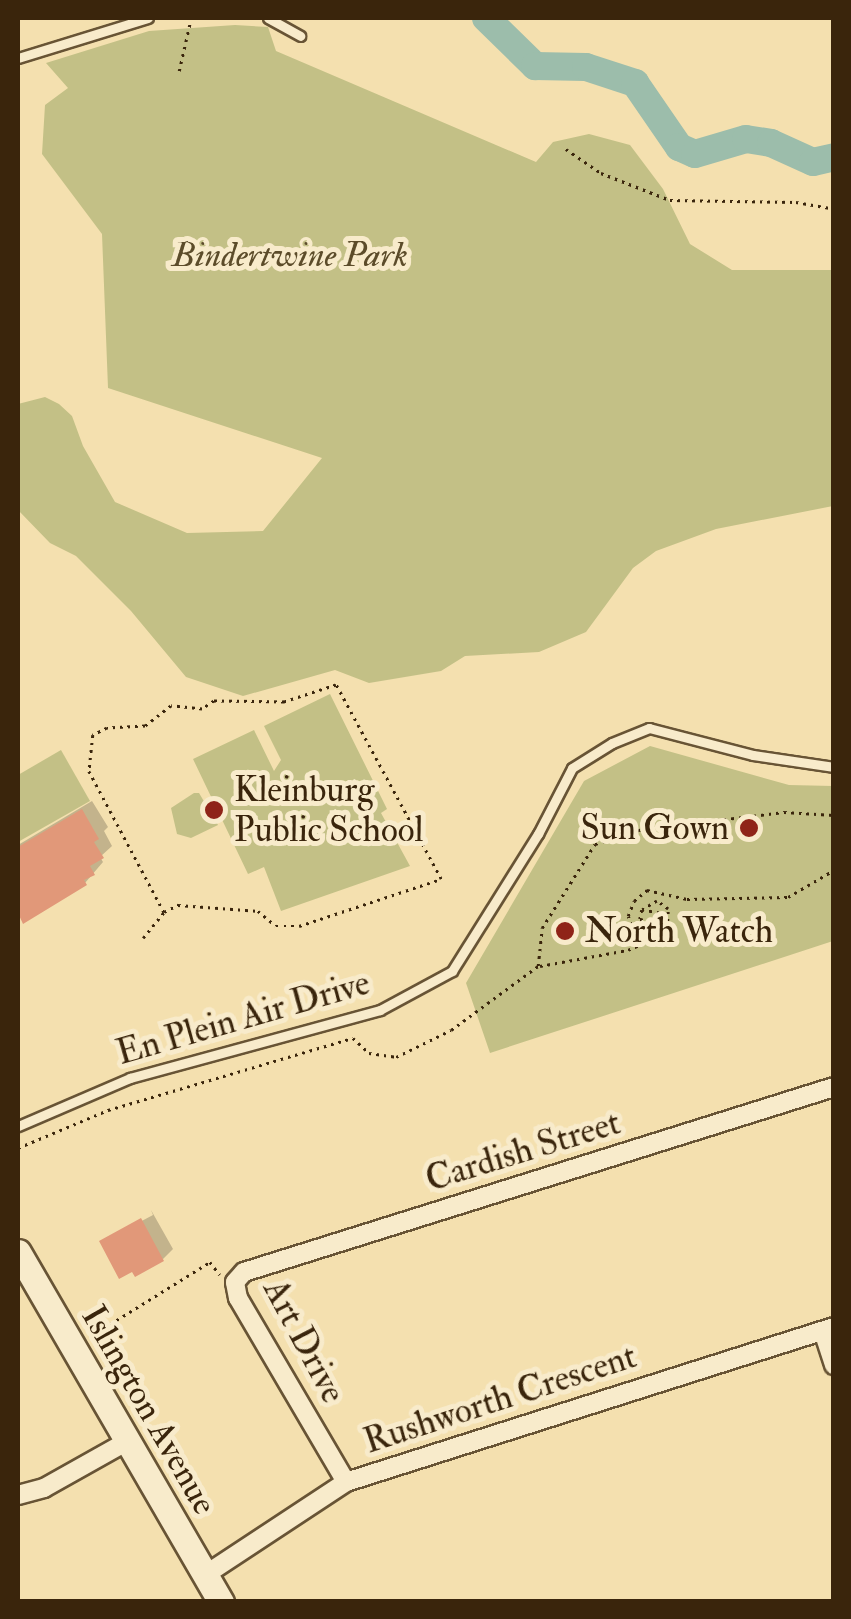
<!DOCTYPE html>
<html>
<head>
<meta charset="utf-8">
<style>
  body { margin:0 }
  #map { position:relative; width:851px; height:1619px; overflow:hidden; background:#f4e0af; font-family:"IM FELL Double Pica",serif }
  div>[style] { position:absolute }
  .green>* { inset:0; background:#c3c086 }
  .shadow>* { inset:0; background:#0003 }
  .river>* { height:28px; margin:-14px; padding:0 14px; transform-origin:14px; border-radius:14px; background:#9cbdab }
  .building>* { inset:0; background:#e19879 }
  .path>* { height:2.5px; margin-top:-1.25px; transform-origin:0; background:repeating-linear-gradient(90deg,#3a250c 0 2.5px,transparent 0 7.5px) }
  .roads { filter:drop-shadow(2px 0 #685435) drop-shadow(-2px 0 #685435) drop-shadow(0 2px #685435) drop-shadow(0 -2px #685435) }
  .lane>* { height:9px; margin:-4.5px; padding:0 4.5px; transform-origin:4.5px; border-radius:4.5px; background:#f8ebcb }
  .street>* { height:18px; margin:-9px; padding:0 9px; transform-origin:9px; border-radius:9px; background:#f8ebcb }
  .secondary>* { height:25px; margin:-12.5px; padding:0 12.5px; transform-origin:12.5px; border-radius:12.5px; background:#f8ebcb }
  .dots>* { width:28px; height:28px; translate:-50% -50%; box-sizing:border-box; border:5px solid #f8ebcb; border-radius:50% }
  span { translate:-50% -50%; white-space:nowrap; text-align:center; line-height:1.15; -webkit-text-stroke:10px #f8ebcb; paint-order:stroke }
  .park-label { font-size:35px; color:#5c4c2a; font-style:italic }
  .poi-label { font-size:35px; color:#3a250c }
  .left { translate:0 -50%; text-align:left }
  .right { translate:-100% -50%; text-align:right }
  .street-label { font-size:35px; color:#3a250c }
  .frame { position:absolute; inset:0; border:20px solid #3a250c; pointer-events:none }
</style>
</head>
<body>
<div id="map">
  <div class="green">
    <div style="clip-path:polygon(235px 25px,268px 27px,276px 51px,536px 162px,553px 142px,589px 134px,630px 145px,663px 189px,690px 244px,732px 270px,833px 270px,833px 506px,716px 529px,656px 551px,633px 568px,586px 632px,539px 652px,465px 656px,441px 671px,369px 683px,335px 670px,243px 696px,186px 677px,131px 611px,76px 556px,50px 543px,18px 510px,18px 404px,45px 397px,59px 404px,72px 416px,83px 446px,115px 502px,187px 533px,263px 531px,322px 458px,108px 388px,102px 234px,42px 154px,45px 105px,68px 88px,46px 63px,149px 31px)"></div>
    <div style="clip-path:polygon(330px 694px,387px 809px,381px 813px,410px 866px,281px 911px,264px 867px,248px 874px,193px 759px,254px 730px,274px 771px,281px 760px,264px 726px)"></div>
    <div style="clip-path:polygon(650px 746px,789px 785px,833px 786px,833px 941px,490px 1053px,466px 983px,584px 781px)"></div>
    <div style="clip-path:polygon(61px 750px,90px 801px,18px 842px,18px 775px)"></div>
    <div style="clip-path:polygon(194px 793px,199px 793px,218px 825px,191px 838px,177px 834px,171px 808px)"></div>
  </div>
  <div class="shadow">
    <div style="clip-path:polygon(92px 801px,108px 827px,104px 831px,112px 846px,100px 857px,103px 862px,85px 883px,18px 918px,18px 845px)"></div>
    <div style="clip-path:polygon(151px 1210px,173px 1249px,163px 1259px,102px 1242px,153px 1215px)"></div>
  </div>
  <div class="river">
    <div style="left:486px;top:18px;width:69px;rotate:44.4deg"></div>
    <div style="left:535px;top:66px;width:51px;rotate:1.1deg"></div>
    <div style="left:586px;top:67px;width:52px;rotate:18.1deg"></div>
    <div style="left:635px;top:83px;width:78px;rotate:55.5deg"></div>
    <div style="left:679px;top:147px;width:17px;rotate:24deg"></div>
    <div style="left:695px;top:154px;width:53px;rotate:-16.4deg"></div>
    <div style="left:746px;top:139px;width:25px;rotate:9deg"></div>
    <div style="left:771px;top:143px;width:46px;rotate:24.3deg"></div>
    <div style="left:813px;top:162px;width:22px;rotate:-13deg"></div>
  </div>
  <div class="building">
    <div style="clip-path:polygon(82px 809px,99px 839px,94px 842px,104px 858px,90px 866px,95px 875px,84px 880px,87px 885px,23px 924px,18px 913px,18px 847px)"></div>
    <div style="clip-path:polygon(141px 1218px,164px 1261px,135px 1277px,132px 1272px,119px 1279px,99px 1241px)"></div>
  </div>
  <div class="path">
    <div style="left:179px;top:71px;width:54px;rotate:-77.2deg"></div>
    <div style="left:566px;top:149px;width:42px;rotate:34.4deg"></div>
    <div style="left:601px;top:173px;width:74px;rotate:21.4deg"></div>
    <div style="left:670px;top:200px;width:126px;rotate:0.9deg"></div>
    <div style="left:796px;top:202px;width:39px;rotate:10deg"></div>
    <div style="left:657px;top:923px;width:6px;rotate:108deg"></div>
    <div style="left:655px;top:929px;width:8px;rotate:166deg"></div>
    <div style="left:647px;top:931px;width:17px;rotate:-159deg"></div>
    <div style="left:631px;top:925px;width:9px;rotate:-108deg"></div>
    <div style="left:628px;top:916px;width:16px;rotate:-68deg"></div>
    <div style="left:634px;top:901px;width:17px;rotate:-40deg"></div>
    <div style="left:647px;top:890px;width:41px;rotate:12.7deg"></div>
    <div style="left:687px;top:899px;width:101px;rotate:-1.1deg"></div>
    <div style="left:788px;top:897px;width:53px;rotate:-30.4deg"></div>
    <div style="left:143px;top:938px;width:33px;rotate:-51deg"></div>
    <div style="left:164px;top:912px;width:16px;rotate:-27deg"></div>
    <div style="left:178px;top:905px;width:80px;rotate:4.3deg"></div>
    <div style="left:258px;top:911px;width:23px;rotate:40deg"></div>
    <div style="left:276px;top:926px;width:23px"></div>
    <div style="left:299px;top:926px;width:150px;rotate:-18.3deg"></div>
    <div style="left:441px;top:879px;width:221px;rotate:-118.4deg"></div>
    <div style="left:336px;top:685px;width:55px;rotate:161.9deg"></div>
    <div style="left:284px;top:702px;width:70px;rotate:-179.2deg"></div>
    <div style="left:214px;top:701px;width:14px;rotate:146deg"></div>
    <div style="left:202px;top:709px;width:31px;rotate:-174deg"></div>
    <div style="left:171px;top:706px;width:33px;rotate:142deg"></div>
    <div style="left:145px;top:726px;width:38px;rotate:177deg"></div>
    <div style="left:107px;top:728px;width:16px;rotate:153deg"></div>
    <div style="left:93px;top:735px;width:36px;rotate:96deg"></div>
    <div style="left:89px;top:771px;width:160px;rotate:62deg"></div>
    <div style="left:540px;top:966px;width:89px;rotate:-10.3deg"></div>
    <div style="left:628px;top:950px;width:36px;rotate:-23deg"></div>
    <div style="left:661px;top:936px;width:9px;rotate:-49deg"></div>
    <div style="left:667px;top:929px;width:20px;rotate:-87deg"></div>
    <div style="left:668px;top:909px;width:14px;rotate:-144deg"></div>
    <div style="left:657px;top:901px;width:17px;rotate:149deg"></div>
    <div style="left:642px;top:910px;width:9px;rotate:103deg"></div>
    <div style="left:640px;top:919px;width:17px;rotate:13deg"></div>
    <div style="left:657px;top:923px;width:10px;rotate:-79deg"></div>
    <div style="left:659px;top:913px;width:17px;rotate:-170deg"></div>
    <div style="left:18px;top:1148px;width:98px;rotate:-22.9deg"></div>
    <div style="left:108px;top:1110px;width:255px;rotate:-16.4deg"></div>
    <div style="left:353px;top:1038px;width:22px;rotate:43deg"></div>
    <div style="left:369px;top:1053px;width:27px;rotate:8deg"></div>
    <div style="left:396px;top:1057px;width:61px;rotate:-26.1deg"></div>
    <div style="left:451px;top:1030px;width:108px;rotate:-36.3deg"></div>
    <div style="left:538px;top:966px;width:38px;rotate:-84deg"></div>
    <div style="left:542px;top:928px;width:99px;rotate:-57.8deg"></div>
    <div style="left:595px;top:844px;width:49px;rotate:-17.7deg"></div>
    <div style="left:642px;top:829px;width:143px;rotate:-6.8deg"></div>
    <div style="left:784px;top:812px;width:50px;rotate:3.4deg"></div>
    <div style="left:91px;top:1336px;width:140px;rotate:-31.9deg"></div>
    <div style="left:210px;top:1262px;width:16px;rotate:52deg"></div>
  </div>
  <div class="roads">
    <div class="lane">
      <div style="left:268px;top:18px;width:37px;rotate:29deg"></div>
      <div style="left:18px;top:58px;width:136px;rotate:-17.1deg"></div>
      <div style="left:18px;top:1126px;width:122px;rotate:-23.2deg"></div>
      <div style="left:130px;top:1078px;width:259px;rotate:-15.2deg"></div>
      <div style="left:380px;top:1010px;width:82px;rotate:-28.4deg"></div>
      <div style="left:452px;top:971px;width:162px;rotate:-57.9deg"></div>
      <div style="left:538px;top:834px;width:74px;rotate:-62.7deg"></div>
      <div style="left:572px;top:768px;width:47px;rotate:-32deg"></div>
      <div style="left:612px;top:743px;width:40px;rotate:-22deg"></div>
      <div style="left:649px;top:728px;width:107px;rotate:14.6deg"></div>
      <div style="left:753px;top:755px;width:82px;rotate:8.4deg"></div>
    </div>
    <div class="street">
      <div style="left:823px;top:1331px;width:36px;rotate:72deg"></div>
      <div style="left:346px;top:1482px;width:213px;rotate:-120.4deg"></div>
      <div style="left:238px;top:1298px;width:16px;rotate:-101deg"></div>
      <div style="left:235px;top:1282px;width:13px;rotate:-48deg"></div>
      <div style="left:244px;top:1272px;width:618px;rotate:-17.41deg"></div>
      <div style="left:18px;top:1495px;width:27px;rotate:-15deg"></div>
      <div style="left:44px;top:1488px;width:94px;rotate:-29.3deg"></div>
      <div style="left:205px;top:1575px;width:169px;rotate:-33.4deg"></div>
      <div style="left:346px;top:1482px;width:512px;rotate:-17.62deg"></div>
    </div>
    <div class="secondary">
      <div style="left:18px;top:1252px;width:405px;rotate:59.9deg"></div>
    </div>
  </div>
  <div class="dots">
    <div style="left:214px;top:810px;background:#8f2418"></div>
    <div style="left:749px;top:828px;background:#8f2418"></div>
    <div style="left:565px;top:931px;background:#8f2418"></div>
  </div>
  <div class="park-label">
    <span style="left:290px;top:255px">Bindertwine Park</span>
  </div>
  <div class="poi-label">
    <span class="left" style="left:234px;top:810px">Kleinburg<br>Public School</span>
    <span class="right" style="left:729px;top:828px">Sun Gown</span>
    <span class="left" style="left:585px;top:931px">North Watch</span>
  </div>
  <div class="street-label">
    <span style="left:243px;top:1018px;rotate:-16deg">En Plein Air Drive</span>
    <span style="left:523px;top:1151px;rotate:-17deg">Cardish Street</span>
    <span style="left:304px;top:1341px;rotate:62deg">Art Drive</span>
    <span style="left:500px;top:1399px;rotate:-18deg">Rushworth Crescent</span>
    <span style="left:149px;top:1410px;rotate:60deg">Islington Avenue</span>
  </div>
  <div class="frame"></div>
</div>
</body>
</html>
